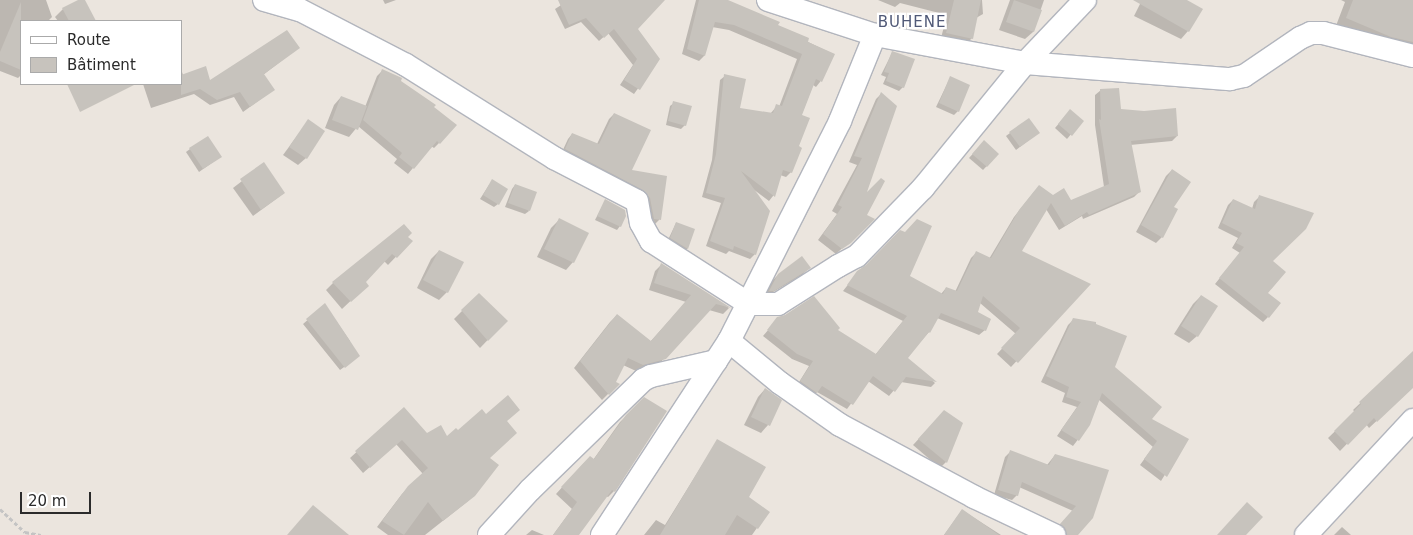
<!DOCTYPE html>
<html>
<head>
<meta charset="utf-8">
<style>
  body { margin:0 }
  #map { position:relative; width:1413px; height:535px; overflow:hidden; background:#ebe5de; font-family:"DejaVu Sans",sans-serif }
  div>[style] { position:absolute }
  .shadow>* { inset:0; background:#0003 }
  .building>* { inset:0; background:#c7c3bd }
  .path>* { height:3px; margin-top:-1.5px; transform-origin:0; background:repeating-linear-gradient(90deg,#c4c4c4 0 4px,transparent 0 6.5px) }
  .roads { filter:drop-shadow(1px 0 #b2b5bd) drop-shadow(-1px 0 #b2b5bd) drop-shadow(0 1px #b2b5bd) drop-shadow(0 -1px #b2b5bd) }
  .street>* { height:22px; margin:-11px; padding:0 11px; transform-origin:11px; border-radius:11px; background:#fff }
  span { translate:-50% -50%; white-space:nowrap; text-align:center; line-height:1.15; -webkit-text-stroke:4.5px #fff; paint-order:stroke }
  .neighbourhood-label { font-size:15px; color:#505977; letter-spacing:1px }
  .legend { position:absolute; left:20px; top:20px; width:162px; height:65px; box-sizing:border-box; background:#fff; border:1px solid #aaa; margin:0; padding:6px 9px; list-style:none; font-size:15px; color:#2b2b2b }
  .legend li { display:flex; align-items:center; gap:10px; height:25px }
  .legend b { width:25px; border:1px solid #aaa }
  .scale { position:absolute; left:20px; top:492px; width:71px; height:22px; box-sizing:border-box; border:2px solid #2b2b2b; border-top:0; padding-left:6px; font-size:15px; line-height:18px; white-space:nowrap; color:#2b2b2b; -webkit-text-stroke:4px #fff; paint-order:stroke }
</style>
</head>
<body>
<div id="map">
  <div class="shadow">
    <div style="clip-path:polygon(0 0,46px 0,52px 17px,48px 21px,21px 21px,21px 41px,13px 46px,21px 49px,21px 75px,18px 78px,0 71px)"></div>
    <div style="clip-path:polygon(81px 0,84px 0,95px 21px,58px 21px,55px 17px,63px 9px)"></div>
    <div style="clip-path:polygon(383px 0,396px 0,385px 4px)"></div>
    <div style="clip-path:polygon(569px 0,648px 0,636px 29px,659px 59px,634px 94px,620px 85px,633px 65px,608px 33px,599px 41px,581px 22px,565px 29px,555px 9px)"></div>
    <div style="clip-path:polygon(696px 0,721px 0,833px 54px,820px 82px,816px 87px,813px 85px,801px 116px,797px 147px,791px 172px,786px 177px,780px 175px,773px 196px,769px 201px,753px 189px,755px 254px,750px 259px,729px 251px,726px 254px,706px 246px,721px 203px,702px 197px,712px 160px,720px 80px,725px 76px,738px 109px,770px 114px,777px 106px,779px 107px,797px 59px,729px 30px,712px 27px,704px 56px,699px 61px,682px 54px)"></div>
    <div style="clip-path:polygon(878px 0,982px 0,983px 14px,976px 18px,972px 38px,966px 44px,941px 38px,947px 15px,900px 3px,895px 7px)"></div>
    <div style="clip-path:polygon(1044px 0,1033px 32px,1025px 39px,999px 30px,1010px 0)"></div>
    <div style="clip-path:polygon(1142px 0,1185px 0,1188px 31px,1181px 39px,1134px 16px)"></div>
    <div style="clip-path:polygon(1341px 0,1413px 0,1413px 48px,1334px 31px,1345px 2px)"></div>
    <div style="clip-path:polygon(298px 48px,263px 75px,273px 90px,243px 112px,234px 97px,210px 105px,194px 94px,151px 108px,143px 84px,181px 84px,181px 69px,183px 75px,210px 82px)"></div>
    <div style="clip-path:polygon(892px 53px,903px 87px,899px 91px,883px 84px,886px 77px,881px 75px)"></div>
    <div style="clip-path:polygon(382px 71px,432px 107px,439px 143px,434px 148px,431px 146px,408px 174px,394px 163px,397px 159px,358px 126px,349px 137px,325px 128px,334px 105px,341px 97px,365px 107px,377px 76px)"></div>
    <div style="clip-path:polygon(950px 78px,958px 111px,954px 115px,936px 107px)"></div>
    <div style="clip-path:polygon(1101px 90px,1120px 110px,1177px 136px,1172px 141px,1130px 145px,1139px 192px,1134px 197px,1083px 219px,1082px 216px,1059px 230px,1046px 209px,1020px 251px,1089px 284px,1011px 367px,997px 354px,1016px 334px,980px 303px,976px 312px,985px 330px,979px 335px,937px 318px,929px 332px,906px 358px,935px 383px,931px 387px,901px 382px,889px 396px,868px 381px,847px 409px,817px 392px,811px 398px,796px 387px,809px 366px,792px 359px,763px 336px,775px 322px,837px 331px,875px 355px,903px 321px,843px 291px,858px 272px,908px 277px,941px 294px,946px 288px,955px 292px,971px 258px,976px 253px,989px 259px,1014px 217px,1034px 192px,1071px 202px,1104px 187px,1095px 125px,1095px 95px)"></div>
    <div style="clip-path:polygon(882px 93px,864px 197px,865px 216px,873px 219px,836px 254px,818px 240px,837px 214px,832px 211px,857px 165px,849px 162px,876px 99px)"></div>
    <div style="clip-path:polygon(674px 103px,685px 125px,681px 129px,666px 125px,670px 106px)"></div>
    <div style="clip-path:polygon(614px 114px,630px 171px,666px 177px,659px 220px,655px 224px,649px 223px,561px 154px,568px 139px,572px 134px,597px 144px,609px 119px)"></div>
    <div style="clip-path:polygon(1066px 115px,1082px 121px,1067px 139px,1055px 128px)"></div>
    <div style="clip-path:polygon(308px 121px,306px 158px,298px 165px,283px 155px)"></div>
    <div style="clip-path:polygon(1010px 133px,1038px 133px,1016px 150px,1006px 136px)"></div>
    <div style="clip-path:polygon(980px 146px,998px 154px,983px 170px,969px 158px)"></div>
    <div style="clip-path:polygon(190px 149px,216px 160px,199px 172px,186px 152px)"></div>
    <div style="clip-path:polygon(264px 164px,284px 193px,253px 216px,233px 188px)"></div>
    <div style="clip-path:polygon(1172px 170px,1162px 237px,1156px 243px,1136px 232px,1166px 176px)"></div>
    <div style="clip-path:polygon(489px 185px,498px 204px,494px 207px,480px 199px)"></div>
    <div style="clip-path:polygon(515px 185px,529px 211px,525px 214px,505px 207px,512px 189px)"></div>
    <div style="clip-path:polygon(1259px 197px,1268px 317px,1263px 322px,1215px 284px,1240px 253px,1232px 248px,1238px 238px,1218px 228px,1228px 205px,1233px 200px,1252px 209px,1254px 202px)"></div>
    <div style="clip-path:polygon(605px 201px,620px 226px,617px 230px,595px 220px)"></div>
    <div style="clip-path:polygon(559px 220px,573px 262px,566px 270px,537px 257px,551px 228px)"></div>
    <div style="clip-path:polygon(676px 223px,694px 230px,687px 249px,684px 252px,667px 242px)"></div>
    <div style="clip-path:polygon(406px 237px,411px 241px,388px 265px,384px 261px,364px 282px,359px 293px,342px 309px,326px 290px,333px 283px)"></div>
    <div style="clip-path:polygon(439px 251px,447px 292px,439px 300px,417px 288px,431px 259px)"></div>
    <div style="clip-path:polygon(661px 265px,729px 308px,723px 314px,709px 310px,658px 365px,636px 371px,623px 365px,615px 382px,618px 384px,602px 400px,574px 368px,610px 322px,617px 315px,650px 342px,686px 302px,649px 290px,655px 271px)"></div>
    <div style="clip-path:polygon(809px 268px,802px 275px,763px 298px,770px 283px,778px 275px)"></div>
    <div style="clip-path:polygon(479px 294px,506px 321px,480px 348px,454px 319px)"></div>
    <div style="clip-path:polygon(1201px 296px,1197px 336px,1189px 343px,1174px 334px,1193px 304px)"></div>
    <div style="clip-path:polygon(325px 305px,350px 341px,348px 343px,355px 359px,340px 370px,303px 324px)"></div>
    <div style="clip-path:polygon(1073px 320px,1113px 367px,1150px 420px,1187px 439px,1161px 481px,1140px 465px,1153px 447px,1099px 400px,1089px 425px,1073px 446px,1057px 436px,1077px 407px,1062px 402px,1065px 393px,1041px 382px,1068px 325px)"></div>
    <div style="clip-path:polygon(1413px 353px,1413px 387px,1369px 428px,1366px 424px,1340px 451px,1328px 438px,1355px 412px,1353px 410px)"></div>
    <div style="clip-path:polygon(765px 389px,768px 425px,761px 433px,744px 425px,758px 397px)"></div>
    <div style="clip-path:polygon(644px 399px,614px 491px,608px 497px,606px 496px,578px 535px,553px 535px,572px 509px,556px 494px,584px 463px,593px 460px,620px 422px)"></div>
    <div style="clip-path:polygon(404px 409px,427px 435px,447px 437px,486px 415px,505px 421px,468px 501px,425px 535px,388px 535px,377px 527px,402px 494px,423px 474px,396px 444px,363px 473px,350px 458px)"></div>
    <div style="clip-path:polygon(939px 417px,961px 424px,946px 462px,940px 468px,913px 445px)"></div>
    <div style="clip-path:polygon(717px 441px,747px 498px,768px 512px,752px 535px,644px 535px,656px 520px,665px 525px)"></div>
    <div style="clip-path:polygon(1010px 452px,1047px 465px,1055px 455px,1107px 471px,1076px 535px,1060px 535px,1056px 529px,1073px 511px,1019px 487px,1017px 495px,1012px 500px,994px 495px,1005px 457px)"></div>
    <div style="clip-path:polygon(962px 510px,1001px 535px,944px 535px)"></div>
    <div style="clip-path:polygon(1342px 527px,1351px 535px,1334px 535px)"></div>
    <div style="clip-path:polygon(532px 530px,544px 535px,526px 535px)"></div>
  </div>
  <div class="building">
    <div style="clip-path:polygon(78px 0,85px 0,96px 21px,69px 21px,62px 8px)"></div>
    <div style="clip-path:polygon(558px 0,665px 0,638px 29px,660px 59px,640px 90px,624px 80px,637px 59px,614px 29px,604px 38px,586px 18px,569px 25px)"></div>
    <div style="clip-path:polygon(699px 0,728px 0,780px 22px,778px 25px,809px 38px,808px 42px,835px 54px,822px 82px,816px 79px,802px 115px,810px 118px,799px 146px,802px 148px,792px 173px,783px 170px,775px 197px,741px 171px,770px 211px,756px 255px,734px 246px,733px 250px,710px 241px,725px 198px,706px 193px,716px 154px,724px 74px,746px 79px,740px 108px,773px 113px,776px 104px,782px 106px,802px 54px,734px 25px,715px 22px,705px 56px,687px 49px)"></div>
    <div style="clip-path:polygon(954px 0,981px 0,973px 39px,946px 33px)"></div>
    <div style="clip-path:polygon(1014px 0,1042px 10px,1034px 32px,1006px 22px)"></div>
    <div style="clip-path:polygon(1133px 0,1187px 0,1203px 9px,1189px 32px)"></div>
    <div style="clip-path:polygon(1353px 0,1413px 0,1413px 42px,1391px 37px,1346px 18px)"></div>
    <div style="clip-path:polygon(21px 2px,21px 70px,0 61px,0 52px)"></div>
    <div style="clip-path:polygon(287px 30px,300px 48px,264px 74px,275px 90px,250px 107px,240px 92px,217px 100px,200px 89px,181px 95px,181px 75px,206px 66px,210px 80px)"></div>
    <div style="clip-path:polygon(892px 51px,915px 59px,904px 88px,886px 81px,889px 73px,884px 72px)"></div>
    <div style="clip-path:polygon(382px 69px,402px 78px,401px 81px,436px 105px,434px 107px,457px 125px,440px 144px,437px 141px,414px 169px,399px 157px,402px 153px,363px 120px)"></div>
    <div style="clip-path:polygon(950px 76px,970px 85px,959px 112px,939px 103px)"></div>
    <div style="clip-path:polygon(67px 84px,136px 84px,80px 112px)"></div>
    <div style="clip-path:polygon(1119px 88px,1121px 109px,1144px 111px,1176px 108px,1178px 136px,1131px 141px,1141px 192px,1089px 215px,1087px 212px,1065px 226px,1051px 203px,1022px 251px,1091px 284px,1018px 363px,1001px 348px,1020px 328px,983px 296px,978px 312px,991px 319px,986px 331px,941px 313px,930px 333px,929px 332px,908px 358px,937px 382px,906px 377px,895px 392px,873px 376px,853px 405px,822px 386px,817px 393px,800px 381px,813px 361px,797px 354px,767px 330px,777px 317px,785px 315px,814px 296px,840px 328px,838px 330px,876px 354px,907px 316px,847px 285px,857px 271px,866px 265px,900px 230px,905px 232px,917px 219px,932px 226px,910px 276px,943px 294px,946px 287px,957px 291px,976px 251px,991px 258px,1019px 210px,1039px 185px,1053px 195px,1064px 188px,1071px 200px,1109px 184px,1099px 119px,1101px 120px,1100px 89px)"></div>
    <div style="clip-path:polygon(881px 92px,897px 106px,867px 192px,881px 178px,885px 181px,867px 215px,875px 219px,851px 243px,842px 249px,823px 234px,842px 207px,838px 205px,862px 158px,854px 156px)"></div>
    <div style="clip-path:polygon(341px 96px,367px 106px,358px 130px,332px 120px)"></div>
    <div style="clip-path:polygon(673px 101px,692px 106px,686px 126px,668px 121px)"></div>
    <div style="clip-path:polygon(1070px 109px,1084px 121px,1072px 136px,1058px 124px)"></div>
    <div style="clip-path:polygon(614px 113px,651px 130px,632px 170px,667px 176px,661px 220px,654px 219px,650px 198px,643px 190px,565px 149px,572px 133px,599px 144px)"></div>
    <div style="clip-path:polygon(1029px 118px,1040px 133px,1020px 147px,1009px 132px)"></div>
    <div style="clip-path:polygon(308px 119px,325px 131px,307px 159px,289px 147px)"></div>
    <div style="clip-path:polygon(208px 136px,222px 157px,203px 169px,189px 148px)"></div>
    <div style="clip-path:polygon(984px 140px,999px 154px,987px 167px,972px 154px)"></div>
    <div style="clip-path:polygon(264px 162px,285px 193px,261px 210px,240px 179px)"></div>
    <div style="clip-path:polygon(1172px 169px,1191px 182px,1174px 207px,1178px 209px,1163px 238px,1141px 225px)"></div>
    <div style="clip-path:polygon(492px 179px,508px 189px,499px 205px,483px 195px)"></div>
    <div style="clip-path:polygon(515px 184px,537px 192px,530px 211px,508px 203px)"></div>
    <div style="clip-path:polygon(1259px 195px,1314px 213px,1306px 229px,1273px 261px,1286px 272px,1268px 293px,1281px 303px,1269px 318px,1219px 278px,1244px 247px,1236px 243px,1242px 233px,1222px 223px,1233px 199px,1255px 209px)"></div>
    <div style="clip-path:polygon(605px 199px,625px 210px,626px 216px,621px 227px,597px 216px)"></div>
    <div style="clip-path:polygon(559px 218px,589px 233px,574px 263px,544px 249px)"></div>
    <div style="clip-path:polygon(676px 222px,695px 229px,688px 249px,670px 238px)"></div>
    <div style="clip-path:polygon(404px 224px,412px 233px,408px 237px,413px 241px,397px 258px,392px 254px,366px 282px,369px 286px,351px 302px,332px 282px)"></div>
    <div style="clip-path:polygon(439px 250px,464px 262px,448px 293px,423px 280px)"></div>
    <div style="clip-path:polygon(802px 256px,811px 268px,774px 291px,769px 291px,778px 274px)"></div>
    <div style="clip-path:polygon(661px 263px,731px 308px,716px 304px,666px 359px,643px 365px,628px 358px,616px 382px,620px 384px,609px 395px,580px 361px,617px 314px,651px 341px,691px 295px,654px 283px)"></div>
    <div style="clip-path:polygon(479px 293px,508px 321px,488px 341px,461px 310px)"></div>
    <div style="clip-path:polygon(1201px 295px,1218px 306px,1198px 337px,1181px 326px)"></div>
    <div style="clip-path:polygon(325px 303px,360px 356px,345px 368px,306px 319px)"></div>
    <div style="clip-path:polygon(1073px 318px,1096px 322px,1096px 324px,1127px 336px,1115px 367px,1162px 407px,1152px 419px,1189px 439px,1167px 477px,1144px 459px,1157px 441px,1102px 393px,1090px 425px,1079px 441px,1061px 430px,1081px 402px,1066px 397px,1069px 387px,1046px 376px)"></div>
    <div style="clip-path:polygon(1413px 351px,1413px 388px,1377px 422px,1374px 418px,1348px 445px,1334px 431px,1361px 404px,1359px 402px)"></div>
    <div style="clip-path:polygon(765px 388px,782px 400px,770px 426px,751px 417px)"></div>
    <div style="clip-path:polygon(508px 395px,520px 410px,507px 421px,517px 433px,490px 458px,499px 465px,475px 496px,443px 521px,428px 502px,404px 535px,382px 521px,408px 486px,428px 468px,402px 440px,370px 468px,355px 451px,404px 407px,427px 433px,441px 425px,447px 436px,456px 428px,458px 430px,482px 409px,486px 414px)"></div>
    <div style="clip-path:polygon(644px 397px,667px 411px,615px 492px,612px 490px,579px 535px,553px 535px,577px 502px,561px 487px,590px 456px,594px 459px,626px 415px)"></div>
    <div style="clip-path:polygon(944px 410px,963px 423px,947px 463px,918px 439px)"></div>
    <div style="clip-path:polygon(717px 439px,766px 467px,749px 497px,770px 512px,758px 529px,737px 515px,725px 535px,660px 535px)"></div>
    <div style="clip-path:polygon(1010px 450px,1049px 465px,1055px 454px,1109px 470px,1093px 518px,1078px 535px,1067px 535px,1065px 528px,1060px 524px,1076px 506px,1022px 482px,1018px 496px,998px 490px)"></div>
    <div style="clip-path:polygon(1247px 502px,1263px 517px,1246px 535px,1217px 535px)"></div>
    <div style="clip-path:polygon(313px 505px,349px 535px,287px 535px)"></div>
    <div style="clip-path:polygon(962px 509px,999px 535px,944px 535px)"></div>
  </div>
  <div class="path">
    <div style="left:0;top:509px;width:34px;rotate:43deg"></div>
    <div style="left:25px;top:532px;width:16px;rotate:11deg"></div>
  </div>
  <div class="roads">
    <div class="street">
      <div style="left:264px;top:0;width:37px;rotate:16deg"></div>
      <div style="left:300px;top:10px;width:119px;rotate:27.4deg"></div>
      <div style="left:406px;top:65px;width:175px;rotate:32.1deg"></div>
      <div style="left:554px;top:158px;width:93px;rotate:27.4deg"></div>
      <div style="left:637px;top:201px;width:22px;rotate:80deg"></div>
      <div style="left:641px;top:223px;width:21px;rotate:61deg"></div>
      <div style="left:651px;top:241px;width:117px;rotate:32.7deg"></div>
      <div style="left:749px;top:304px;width:29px"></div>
      <div style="left:778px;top:304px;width:71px;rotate:-32.3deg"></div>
      <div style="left:838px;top:266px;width:21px;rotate:-28deg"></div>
      <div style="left:857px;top:256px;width:95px;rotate:-45.9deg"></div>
      <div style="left:923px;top:188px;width:161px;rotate:-50.8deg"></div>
      <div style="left:1025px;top:63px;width:87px;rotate:-46.4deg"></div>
      <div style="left:768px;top:0;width:113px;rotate:18.1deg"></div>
      <div style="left:875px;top:35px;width:153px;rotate:10.6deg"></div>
      <div style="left:1025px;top:63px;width:206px;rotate:4.5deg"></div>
      <div style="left:1230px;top:79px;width:14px;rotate:-12deg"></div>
      <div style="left:1244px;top:76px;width:68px;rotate:-34.2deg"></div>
      <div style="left:1300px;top:38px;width:12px;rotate:-24deg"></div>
      <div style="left:1311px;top:33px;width:12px"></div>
      <div style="left:1323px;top:33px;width:93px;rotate:14.3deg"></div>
      <div style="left:729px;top:341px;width:66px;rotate:39.5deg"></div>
      <div style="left:780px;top:383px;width:73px;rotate:35deg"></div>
      <div style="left:840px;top:425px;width:152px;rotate:28.2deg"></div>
      <div style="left:974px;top:497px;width:89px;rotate:25.4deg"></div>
      <div style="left:489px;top:535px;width:61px;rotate:-47.7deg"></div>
      <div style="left:530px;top:490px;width:158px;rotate:-44.2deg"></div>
      <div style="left:643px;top:380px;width:9px;rotate:-27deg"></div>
      <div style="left:651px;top:376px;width:67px;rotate:-13deg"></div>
      <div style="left:602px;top:535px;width:232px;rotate:-56.8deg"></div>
      <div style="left:729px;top:341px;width:246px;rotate:-63.2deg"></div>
      <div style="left:840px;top:121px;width:93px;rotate:-67.9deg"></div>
      <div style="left:1306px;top:535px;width:157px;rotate:-47.1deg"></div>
    </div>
  </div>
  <div class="neighbourhood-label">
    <span style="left:912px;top:23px">BUHENE</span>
  </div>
  <ul class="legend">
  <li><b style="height:6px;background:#fff"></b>Route</li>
  <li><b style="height:14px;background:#c7c3bd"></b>Bâtiment</li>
  </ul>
  <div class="scale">20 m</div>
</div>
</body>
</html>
